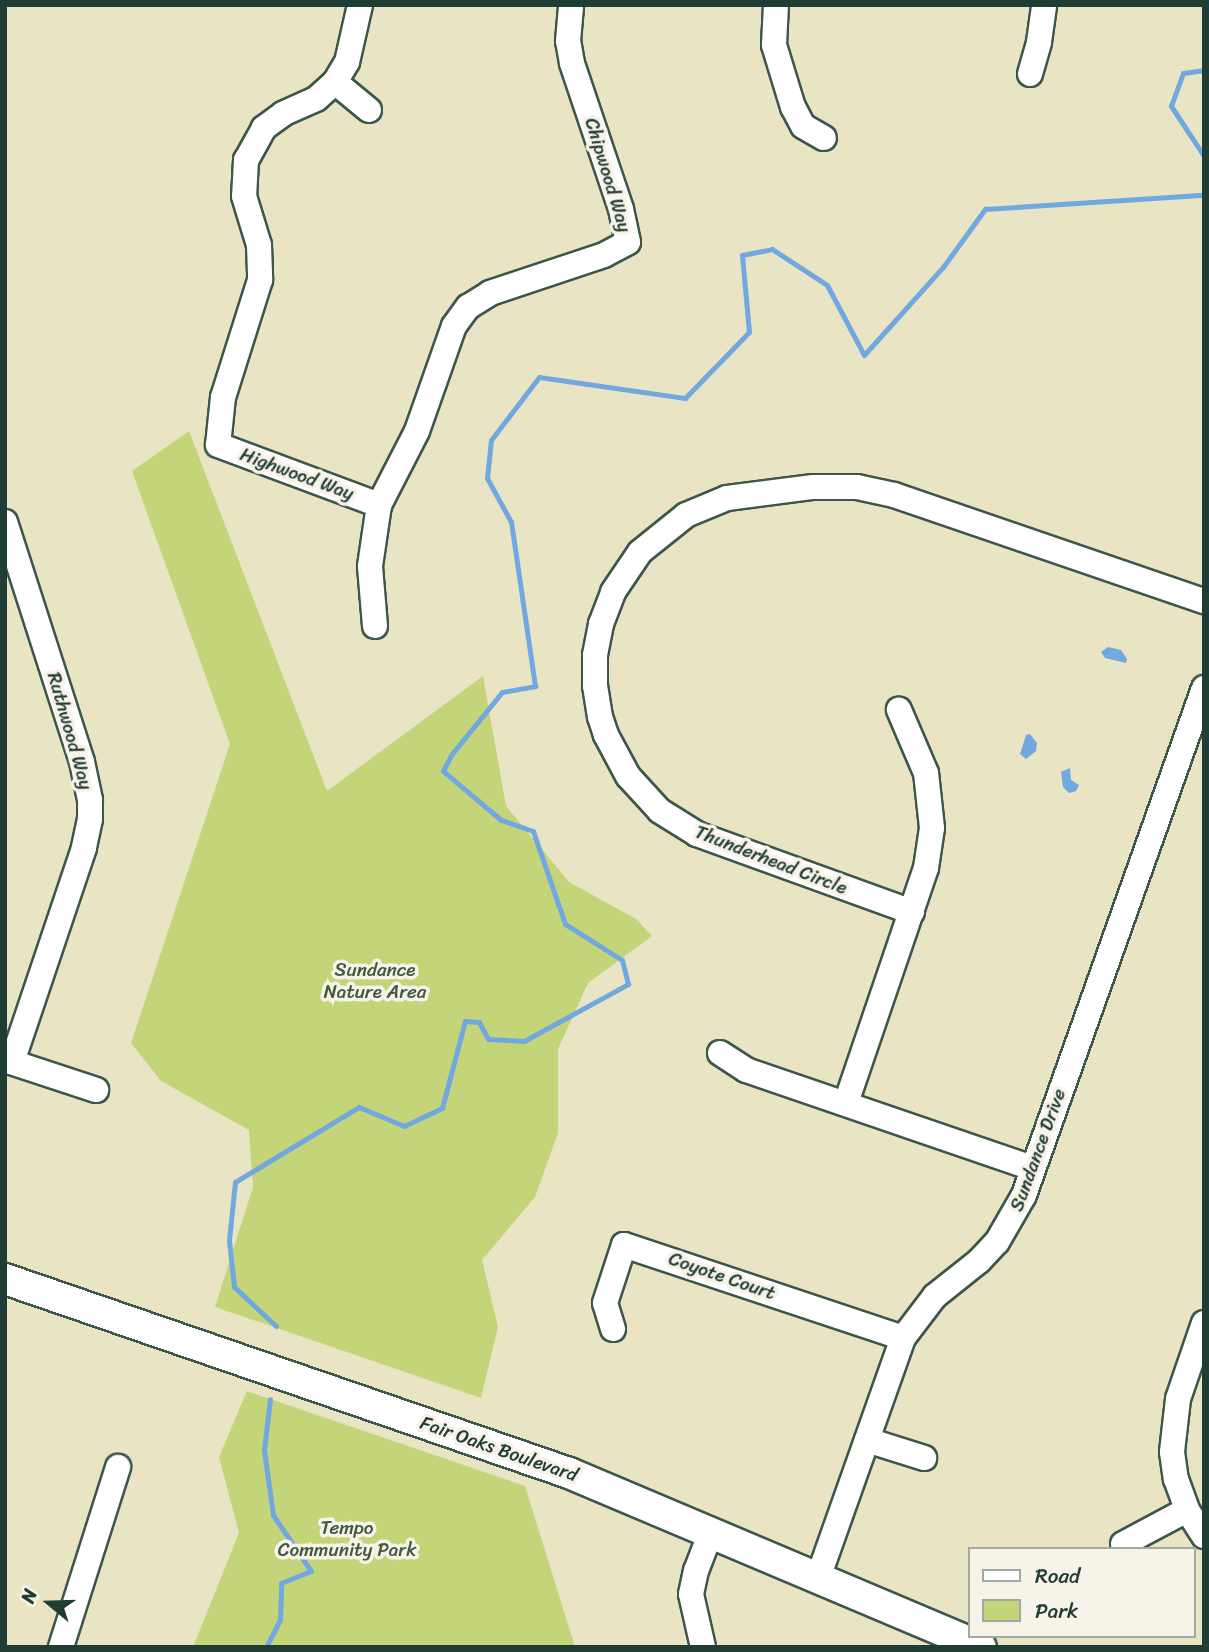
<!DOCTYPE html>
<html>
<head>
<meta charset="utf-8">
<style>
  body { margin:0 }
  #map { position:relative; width:1209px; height:1652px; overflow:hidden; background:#e9e4c4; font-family:Sriracha,sans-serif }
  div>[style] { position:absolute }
  .green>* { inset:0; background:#c3d578 }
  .water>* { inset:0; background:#72a8e0 }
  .stream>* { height:5px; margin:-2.5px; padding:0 2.5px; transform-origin:2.5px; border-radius:2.5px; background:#72a8e0 }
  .roads { filter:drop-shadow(2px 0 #3d564a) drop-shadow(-2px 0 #3d564a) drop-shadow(0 2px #3d564a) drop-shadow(0 -2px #3d564a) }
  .minor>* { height:24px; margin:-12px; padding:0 12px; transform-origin:12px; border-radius:12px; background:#fff }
  .major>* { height:30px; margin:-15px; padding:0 15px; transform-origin:15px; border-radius:15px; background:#fff }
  span { translate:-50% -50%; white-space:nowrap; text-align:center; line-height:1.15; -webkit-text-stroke:7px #f7f3e8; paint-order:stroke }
  .street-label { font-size:19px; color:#1f3d34 }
  .park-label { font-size:19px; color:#405b42 }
  .frame { position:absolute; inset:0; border:7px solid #1f3d34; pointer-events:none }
  .legend { position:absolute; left:968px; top:1547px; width:228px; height:91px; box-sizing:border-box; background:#f7f3e8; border:2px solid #a1aaa0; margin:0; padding:9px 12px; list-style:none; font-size:21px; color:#1f3d34 }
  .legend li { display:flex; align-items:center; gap:14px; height:35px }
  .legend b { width:35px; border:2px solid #a1aaa0 }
  .north { position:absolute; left:14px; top:1568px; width:70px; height:70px; -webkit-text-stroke:5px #f7f3e8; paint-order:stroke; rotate:289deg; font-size:19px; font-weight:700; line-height:28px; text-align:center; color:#1f3d34 }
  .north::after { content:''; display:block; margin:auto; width:24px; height:32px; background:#1f3d34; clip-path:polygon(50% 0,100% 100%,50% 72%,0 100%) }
</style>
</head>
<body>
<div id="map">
  <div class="green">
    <div style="clip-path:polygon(189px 431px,327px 791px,483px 676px,506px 806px,569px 882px,636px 919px,652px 936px,588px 983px,558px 1049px,558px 1133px,535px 1197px,482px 1260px,498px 1327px,481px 1398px,215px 1307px,253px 1187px,249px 1130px,161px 1081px,131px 1043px,230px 744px,132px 471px)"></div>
    <div style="clip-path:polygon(247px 1391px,525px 1486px,575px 1647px,193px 1647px,239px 1533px,219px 1457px)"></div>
  </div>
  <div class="water">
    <div style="clip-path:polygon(1108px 647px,1121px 650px,1127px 659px,1126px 663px,1105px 658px,1101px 652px)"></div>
    <div style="clip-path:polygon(1030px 734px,1037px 743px,1036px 751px,1026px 759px,1020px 754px,1026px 735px)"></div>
    <div style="clip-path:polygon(1070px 768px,1071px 780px,1079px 785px,1076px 791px,1069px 793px,1063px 787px,1061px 772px)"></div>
  </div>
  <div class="stream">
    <div style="left:1204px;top:70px;width:21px;rotate:172deg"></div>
    <div style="left:1183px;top:73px;width:35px;rotate:110deg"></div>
    <div style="left:1171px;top:106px;width:60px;rotate:56.6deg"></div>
    <div style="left:276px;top:1326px;width:57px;rotate:-137.1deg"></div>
    <div style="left:234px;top:1287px;width:47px;rotate:-96.1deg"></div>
    <div style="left:229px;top:1240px;width:58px;rotate:-84.1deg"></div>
    <div style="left:235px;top:1182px;width:145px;rotate:-31.2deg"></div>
    <div style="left:359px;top:1107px;width:49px;rotate:22.9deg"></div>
    <div style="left:404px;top:1126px;width:42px;rotate:-25.3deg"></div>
    <div style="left:442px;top:1108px;width:90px;rotate:-75.2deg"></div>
    <div style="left:465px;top:1021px;width:14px;rotate:4deg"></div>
    <div style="left:479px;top:1022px;width:19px;rotate:62deg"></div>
    <div style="left:488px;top:1039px;width:36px;rotate:3deg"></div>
    <div style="left:524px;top:1041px;width:119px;rotate:-28.7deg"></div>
    <div style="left:628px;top:984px;width:25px;rotate:-104deg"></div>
    <div style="left:622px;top:960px;width:67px;rotate:-147.7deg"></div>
    <div style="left:565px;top:924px;width:98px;rotate:-109deg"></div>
    <div style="left:533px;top:831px;width:34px;rotate:-161deg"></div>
    <div style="left:501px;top:820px;width:76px;rotate:-139.8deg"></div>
    <div style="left:443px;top:771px;width:18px;rotate:-63deg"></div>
    <div style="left:451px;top:755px;width:81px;rotate:-51deg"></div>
    <div style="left:502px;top:692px;width:34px;rotate:-10deg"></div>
    <div style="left:535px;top:686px;width:166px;rotate:-98.3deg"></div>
    <div style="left:511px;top:522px;width:50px;rotate:-118.6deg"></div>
    <div style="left:487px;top:478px;width:38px;rotate:-84deg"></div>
    <div style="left:491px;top:440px;width:79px;rotate:-52.7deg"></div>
    <div style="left:539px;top:377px;width:148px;rotate:8.2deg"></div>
    <div style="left:685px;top:398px;width:92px;rotate:-45.9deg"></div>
    <div style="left:749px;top:332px;width:77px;rotate:-95.2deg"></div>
    <div style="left:742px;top:255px;width:31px;rotate:-11deg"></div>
    <div style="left:772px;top:249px;width:66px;rotate:33.2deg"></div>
    <div style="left:827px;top:285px;width:79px;rotate:62.1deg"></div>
    <div style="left:864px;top:355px;width:118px;rotate:-48.1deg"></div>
    <div style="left:943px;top:267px;width:72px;rotate:-54.1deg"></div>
    <div style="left:985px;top:209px;width:219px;rotate:-3.7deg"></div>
    <div style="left:266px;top:1647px;width:30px;rotate:-63deg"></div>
    <div style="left:280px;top:1620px;width:37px;rotate:-88deg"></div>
    <div style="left:281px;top:1583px;width:32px;rotate:-22deg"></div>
    <div style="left:311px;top:1571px;width:68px;rotate:-124.2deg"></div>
    <div style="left:273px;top:1515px;width:66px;rotate:-97.9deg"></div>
    <div style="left:264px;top:1450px;width:51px;rotate:-83.3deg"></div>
  </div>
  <div class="roads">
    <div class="minor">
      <div style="left:360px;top:5px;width:58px;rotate:102.8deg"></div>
      <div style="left:347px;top:62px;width:23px;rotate:121deg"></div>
      <div style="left:335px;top:82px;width:25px;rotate:138deg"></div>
      <div style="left:316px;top:99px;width:36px;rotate:156deg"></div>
      <div style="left:283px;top:114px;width:24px;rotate:144deg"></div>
      <div style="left:264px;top:128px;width:37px;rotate:119deg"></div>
      <div style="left:246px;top:160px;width:36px;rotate:93deg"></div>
      <div style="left:244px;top:196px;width:51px;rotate:73deg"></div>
      <div style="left:259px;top:245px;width:35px;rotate:88deg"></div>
      <div style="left:260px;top:280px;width:123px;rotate:107.5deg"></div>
      <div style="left:223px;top:397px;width:48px;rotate:95.9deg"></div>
      <div style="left:218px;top:445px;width:172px;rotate:20.4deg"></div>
      <div style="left:776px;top:5px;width:40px;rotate:92.9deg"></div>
      <div style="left:774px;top:45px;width:65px;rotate:73deg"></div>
      <div style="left:793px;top:107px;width:21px;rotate:62deg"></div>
      <div style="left:803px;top:126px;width:24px;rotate:30deg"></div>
      <div style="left:1030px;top:74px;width:33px;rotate:-74deg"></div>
      <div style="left:1039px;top:42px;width:37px;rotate:-82deg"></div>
      <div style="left:335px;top:82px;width:44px;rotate:39.5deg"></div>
      <div style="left:5px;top:522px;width:252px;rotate:72.2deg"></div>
      <div style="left:82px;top:762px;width:39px;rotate:78deg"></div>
      <div style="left:90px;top:800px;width:19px;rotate:90deg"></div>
      <div style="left:90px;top:819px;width:30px;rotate:102deg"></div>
      <div style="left:84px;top:848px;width:226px;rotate:108.6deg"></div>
      <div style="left:375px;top:626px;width:60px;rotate:-94.8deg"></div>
      <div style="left:370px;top:566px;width:62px;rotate:-81.6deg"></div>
      <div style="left:379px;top:505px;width:83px;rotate:-62.8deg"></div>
      <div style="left:417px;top:431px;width:111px;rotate:-70.6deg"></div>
      <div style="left:454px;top:326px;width:24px;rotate:-54deg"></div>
      <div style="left:468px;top:307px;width:26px;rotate:-32deg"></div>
      <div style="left:490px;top:293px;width:120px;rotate:-18.4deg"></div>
      <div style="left:604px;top:255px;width:27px;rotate:-28deg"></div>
      <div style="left:628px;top:242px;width:34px;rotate:-102deg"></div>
      <div style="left:621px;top:209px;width:154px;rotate:-108.6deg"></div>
      <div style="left:572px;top:63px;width:22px;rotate:-100deg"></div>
      <div style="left:568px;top:41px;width:36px;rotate:-85deg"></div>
      <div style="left:912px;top:912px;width:229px;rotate:-160.1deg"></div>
      <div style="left:697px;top:834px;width:44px;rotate:-148.1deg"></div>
      <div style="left:660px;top:811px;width:47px;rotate:-132.4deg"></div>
      <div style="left:628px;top:776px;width:47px;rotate:-118.2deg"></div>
      <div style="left:606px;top:735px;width:19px;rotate:-108deg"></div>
      <div style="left:600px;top:717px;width:31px;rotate:-99deg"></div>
      <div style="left:595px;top:686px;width:31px;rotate:-90deg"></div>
      <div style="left:595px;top:655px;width:32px;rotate:-79deg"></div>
      <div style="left:601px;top:624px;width:34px;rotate:-69deg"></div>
      <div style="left:613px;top:592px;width:48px;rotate:-56deg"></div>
      <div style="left:640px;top:552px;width:59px;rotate:-38.8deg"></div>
      <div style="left:686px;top:515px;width:44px;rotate:-22.5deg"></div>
      <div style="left:727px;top:498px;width:87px;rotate:-7.3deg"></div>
      <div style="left:813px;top:487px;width:44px"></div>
      <div style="left:857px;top:487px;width:38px;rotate:12deg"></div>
      <div style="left:894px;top:495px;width:328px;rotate:18.9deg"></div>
      <div style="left:720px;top:1053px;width:31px;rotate:33deg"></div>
      <div style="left:746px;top:1070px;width:303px;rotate:18.9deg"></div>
      <div style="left:5px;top:1060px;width:96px;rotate:18.2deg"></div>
      <div style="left:846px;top:1103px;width:248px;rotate:-71.2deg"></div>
      <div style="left:926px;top:868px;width:40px;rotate:-81.5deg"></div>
      <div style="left:932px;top:828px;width:55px;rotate:-96.2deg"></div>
      <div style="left:926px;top:773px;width:69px;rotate:-113.2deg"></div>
      <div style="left:1204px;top:1323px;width:80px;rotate:108.9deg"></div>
      <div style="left:1178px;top:1399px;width:53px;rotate:96.5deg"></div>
      <div style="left:1172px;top:1452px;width:27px;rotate:82deg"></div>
      <div style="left:1176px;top:1479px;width:33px;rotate:70deg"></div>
      <div style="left:1187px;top:1510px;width:31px;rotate:57deg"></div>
      <div style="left:613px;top:1329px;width:27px;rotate:-107deg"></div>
      <div style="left:605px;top:1303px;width:61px;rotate:-71.9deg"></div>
      <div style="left:624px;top:1245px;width:294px;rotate:18.4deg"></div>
      <div style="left:867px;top:1440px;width:60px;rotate:17.5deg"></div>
      <div style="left:1123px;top:1544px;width:72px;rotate:-28deg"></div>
      <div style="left:818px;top:1578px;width:255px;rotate:-70.5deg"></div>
      <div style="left:903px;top:1338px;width:53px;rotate:-52.7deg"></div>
      <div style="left:935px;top:1296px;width:56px;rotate:-38.5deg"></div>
      <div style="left:979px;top:1261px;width:26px;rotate:-47deg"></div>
      <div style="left:997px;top:1242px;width:54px;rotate:-60.1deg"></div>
      <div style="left:1024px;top:1195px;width:538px;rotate:-70.45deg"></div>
      <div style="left:61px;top:1647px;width:189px;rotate:-72.4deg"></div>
      <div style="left:703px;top:1647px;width:54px;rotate:-102.8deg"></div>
      <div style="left:691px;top:1594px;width:24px;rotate:-78deg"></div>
      <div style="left:696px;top:1571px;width:42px;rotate:-69deg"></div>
    </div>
    <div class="major">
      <div style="left:5px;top:1279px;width:596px;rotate:18.98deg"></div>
      <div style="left:569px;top:1473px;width:447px;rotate:22.9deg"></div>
    </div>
  </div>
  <div class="street-label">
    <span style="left:608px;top:175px;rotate:73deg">Chipwood Way</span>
    <span style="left:297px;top:474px;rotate:20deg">Highwood Way</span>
    <span style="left:70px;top:731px;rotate:74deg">Ruthwood Way</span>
    <span style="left:771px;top:860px;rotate:21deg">Thunderhead Circle</span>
    <span style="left:1038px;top:1150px;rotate:-70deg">Sundance Drive</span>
    <span style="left:722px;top:1276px;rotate:19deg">Coyote Court</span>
    <span style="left:499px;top:1449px;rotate:19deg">Fair Oaks Boulevard</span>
  </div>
  <div class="park-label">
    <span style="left:375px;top:981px">Sundance<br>Nature Area</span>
    <span style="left:347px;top:1539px">Tempo<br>Community Park</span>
  </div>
  <div class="frame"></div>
  <ul class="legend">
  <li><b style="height:9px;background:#fff"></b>Road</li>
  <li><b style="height:19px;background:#c3d578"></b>Park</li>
  </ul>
  <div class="north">N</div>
</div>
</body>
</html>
